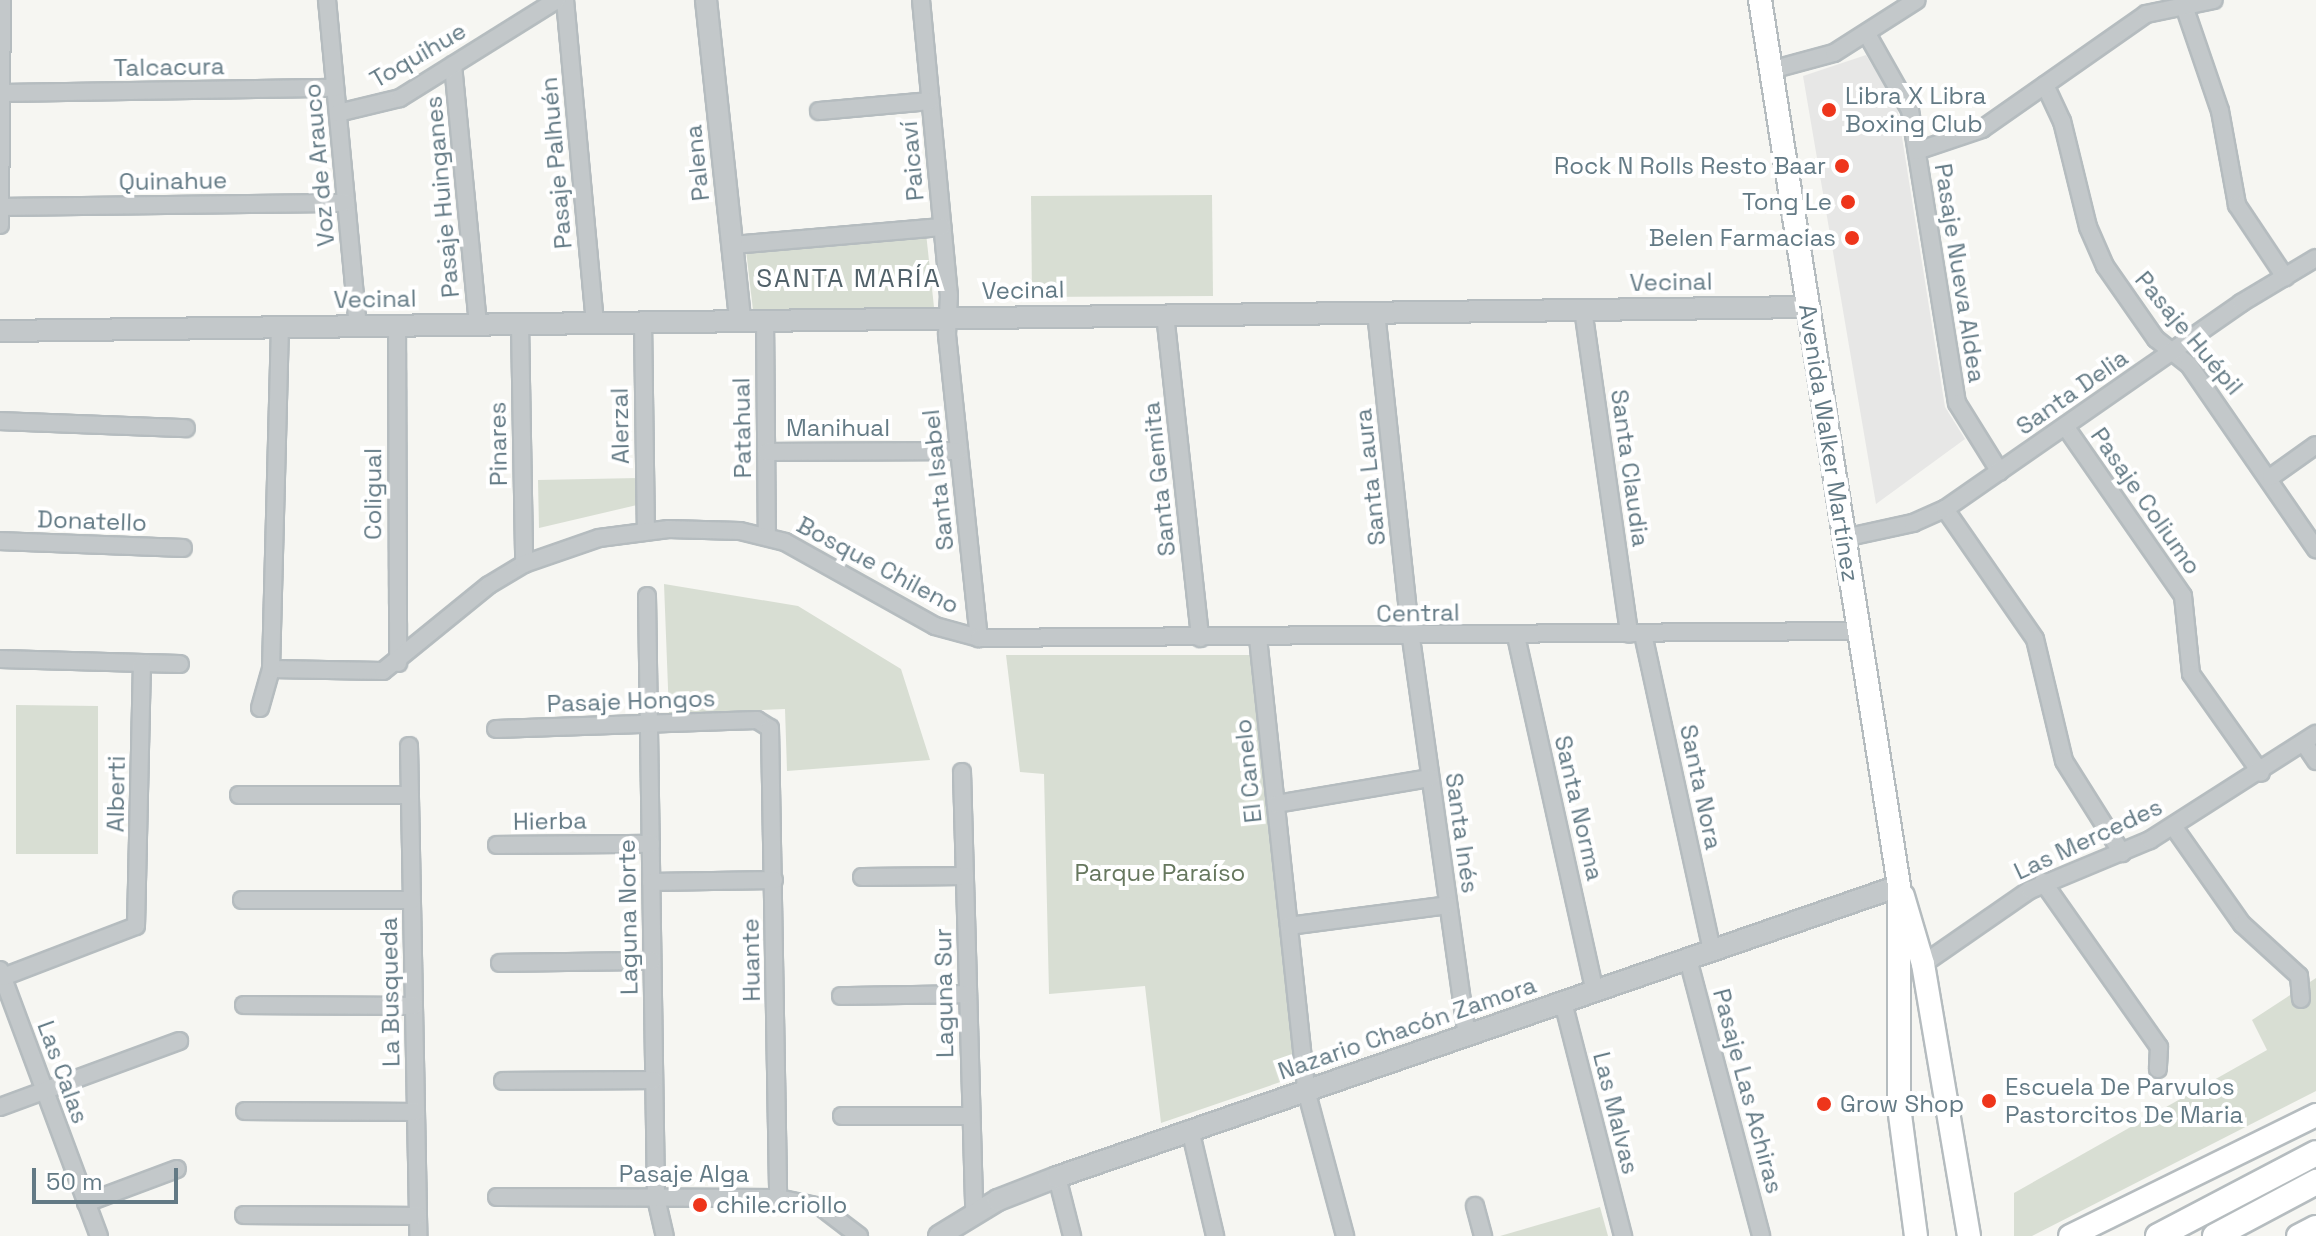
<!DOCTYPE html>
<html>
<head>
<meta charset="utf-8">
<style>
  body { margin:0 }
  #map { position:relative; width:2316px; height:1236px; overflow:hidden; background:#f6f6f2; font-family:"Space Grotesk",sans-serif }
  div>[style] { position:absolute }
  .built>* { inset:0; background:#e7e7e6 }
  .green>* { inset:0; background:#d8ded3 }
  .roads { filter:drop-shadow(2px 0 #b5bcbf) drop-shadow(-2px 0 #b5bcbf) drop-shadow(0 2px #b5bcbf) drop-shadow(0 -2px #b5bcbf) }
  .minor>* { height:16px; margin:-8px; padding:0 8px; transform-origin:8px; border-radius:8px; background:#c3c8ca }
  .tertiary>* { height:20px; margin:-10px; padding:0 10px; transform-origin:10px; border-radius:10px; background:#c3c8ca }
  .secondary>* { height:22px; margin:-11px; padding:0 11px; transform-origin:11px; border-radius:11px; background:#fff }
  .primary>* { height:24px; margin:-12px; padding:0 12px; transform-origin:12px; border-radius:12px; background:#fff }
  .dots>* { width:22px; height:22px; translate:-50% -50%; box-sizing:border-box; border:4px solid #fff; border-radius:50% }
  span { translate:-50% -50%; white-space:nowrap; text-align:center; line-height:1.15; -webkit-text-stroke:8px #fff; paint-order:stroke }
  .street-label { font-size:24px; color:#637a85 }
  .poi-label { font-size:24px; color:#637a85 }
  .left { translate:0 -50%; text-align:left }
  .right { translate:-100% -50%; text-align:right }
  .park-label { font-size:24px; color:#66775e }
  .neighbourhood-label { font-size:26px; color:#52626a; letter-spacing:2px }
  .scale { position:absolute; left:32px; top:1168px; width:146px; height:36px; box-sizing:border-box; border:4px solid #637a85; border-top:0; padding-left:10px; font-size:24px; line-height:28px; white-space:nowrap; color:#637a85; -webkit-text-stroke:6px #fff; paint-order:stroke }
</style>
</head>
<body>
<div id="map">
  <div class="built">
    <div style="clip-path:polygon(1866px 55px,1897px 106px,1945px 407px,1965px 439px,1876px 504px,1803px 76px)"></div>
  </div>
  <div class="green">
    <div style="clip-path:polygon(1212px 195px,1213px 296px,1032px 297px,1031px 196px)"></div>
    <div style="clip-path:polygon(926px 233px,934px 307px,753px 310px,746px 250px)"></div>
    <div style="clip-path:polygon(638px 478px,637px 505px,539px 528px,538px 480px)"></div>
    <div style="clip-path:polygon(664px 584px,798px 606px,901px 669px,930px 760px,787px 771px,785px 709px,669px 714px)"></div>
    <div style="clip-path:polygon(1250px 655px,1295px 1077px,1161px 1123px,1145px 986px,1049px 994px,1044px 774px,1020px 772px,1006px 655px)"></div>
    <div style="clip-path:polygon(16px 705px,98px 706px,98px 854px,16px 854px)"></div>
    <div style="clip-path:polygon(2316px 978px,2316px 1091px,2032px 1236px,2014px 1236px,2014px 1193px,2267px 1050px,2252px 1020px)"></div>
    <div style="clip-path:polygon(1600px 1207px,1608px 1236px,1500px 1236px)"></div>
  </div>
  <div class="roads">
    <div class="minor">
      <div style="left:327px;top:0;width:326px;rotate:84.6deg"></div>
      <div style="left:565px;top:0;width:323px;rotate:84.7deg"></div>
      <div style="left:921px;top:0;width:296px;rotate:84.6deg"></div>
      <div style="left:949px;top:295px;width:40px;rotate:92.9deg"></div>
      <div style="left:947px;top:335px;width:305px;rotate:84deg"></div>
      <div style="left:2182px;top:0;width:117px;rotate:71.1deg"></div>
      <div style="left:2220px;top:111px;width:96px;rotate:79.7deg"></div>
      <div style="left:2237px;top:205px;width:87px;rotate:56.3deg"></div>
      <div style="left:1867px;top:34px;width:87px;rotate:60.5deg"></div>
      <div style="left:1910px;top:110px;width:297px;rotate:80.9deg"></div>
      <div style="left:1957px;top:403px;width:81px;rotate:58.1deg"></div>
      <div style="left:453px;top:65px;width:260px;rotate:84.5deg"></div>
      <div style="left:1771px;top:70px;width:65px;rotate:-15.1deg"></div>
      <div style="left:1834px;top:53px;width:98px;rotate:-32.6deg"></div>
      <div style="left:2045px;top:85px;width:40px;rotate:65deg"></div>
      <div style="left:2062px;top:121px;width:109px;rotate:76.2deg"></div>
      <div style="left:2088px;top:227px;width:43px;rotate:66.4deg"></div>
      <div style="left:2105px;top:266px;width:89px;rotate:55.1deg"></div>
      <div style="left:2156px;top:339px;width:42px;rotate:38.2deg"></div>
      <div style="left:2189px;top:365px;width:224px;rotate:55.4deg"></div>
      <div style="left:3px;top:93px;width:332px;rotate:-0.9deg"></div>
      <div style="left:819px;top:111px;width:112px;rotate:-5.1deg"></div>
      <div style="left:338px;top:113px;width:64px;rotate:-13.6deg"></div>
      <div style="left:400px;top:98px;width:185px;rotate:-32deg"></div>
      <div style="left:1917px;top:151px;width:69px;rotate:-18.7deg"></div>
      <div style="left:1982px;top:129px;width:200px;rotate:-35deg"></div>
      <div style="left:2146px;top:14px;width:69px;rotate:-11.6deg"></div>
      <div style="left:0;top:207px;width:346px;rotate:-0.7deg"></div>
      <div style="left:0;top:225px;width:225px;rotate:-89.5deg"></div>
      <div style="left:732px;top:245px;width:211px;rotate:-4.9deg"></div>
      <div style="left:1583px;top:309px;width:328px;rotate:81.9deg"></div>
      <div style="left:1376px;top:312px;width:328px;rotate:83.9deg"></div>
      <div style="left:1411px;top:638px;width:401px;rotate:82deg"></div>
      <div style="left:1165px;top:314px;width:326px;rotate:83.8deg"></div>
      <div style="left:765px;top:319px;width:218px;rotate:89.5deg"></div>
      <div style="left:643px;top:321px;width:210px;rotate:89.2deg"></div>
      <div style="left:520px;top:323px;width:241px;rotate:89deg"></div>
      <div style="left:397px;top:325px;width:338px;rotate:89.8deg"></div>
      <div style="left:0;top:421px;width:186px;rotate:2.2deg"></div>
      <div style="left:2065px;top:426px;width:207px;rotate:55.2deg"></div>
      <div style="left:2183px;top:596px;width:78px;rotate:84.1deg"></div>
      <div style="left:2191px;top:674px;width:121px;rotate:54.7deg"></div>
      <div style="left:766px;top:452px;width:193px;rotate:-0.3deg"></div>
      <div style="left:2271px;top:477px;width:55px;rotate:-35.4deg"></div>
      <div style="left:1945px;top:509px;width:158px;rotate:55.3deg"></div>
      <div style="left:2035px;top:639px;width:125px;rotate:76.6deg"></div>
      <div style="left:2064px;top:761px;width:109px;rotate:57.8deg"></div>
      <div style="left:1844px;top:538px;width:71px;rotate:-12.3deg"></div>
      <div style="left:1913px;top:523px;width:35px;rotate:-24deg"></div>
      <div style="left:1945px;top:509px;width:361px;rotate:-34.8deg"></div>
      <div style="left:2241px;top:303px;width:87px;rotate:-31deg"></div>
      <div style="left:0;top:541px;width:183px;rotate:2.2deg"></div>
      <div style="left:647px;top:596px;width:602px;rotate:89.14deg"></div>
      <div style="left:656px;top:1198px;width:39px;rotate:77deg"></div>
      <div style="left:1643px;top:634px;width:324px;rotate:77.7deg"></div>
      <div style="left:1516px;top:636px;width:364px;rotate:77.5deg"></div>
      <div style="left:1258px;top:638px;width:455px;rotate:83.9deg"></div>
      <div style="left:1306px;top:1090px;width:151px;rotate:75deg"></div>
      <div style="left:0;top:659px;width:180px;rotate:1.6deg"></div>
      <div style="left:271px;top:669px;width:112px;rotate:1deg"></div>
      <div style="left:383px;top:671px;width:136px;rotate:-39.1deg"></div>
      <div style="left:489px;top:585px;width:41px;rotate:-31deg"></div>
      <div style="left:524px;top:564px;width:79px;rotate:-19.1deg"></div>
      <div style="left:599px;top:538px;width:70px;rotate:-7.4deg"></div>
      <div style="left:668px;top:529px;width:72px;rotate:1.6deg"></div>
      <div style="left:740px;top:531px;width:46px;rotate:13.7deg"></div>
      <div style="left:785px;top:542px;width:172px;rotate:29.2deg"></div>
      <div style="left:935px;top:626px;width:46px;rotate:15.3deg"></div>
      <div style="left:979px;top:638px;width:880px;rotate:-0.46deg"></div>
      <div style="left:260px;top:708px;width:41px;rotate:-74.2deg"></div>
      <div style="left:271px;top:669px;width:342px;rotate:-88.5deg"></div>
      <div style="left:496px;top:729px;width:261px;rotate:-2deg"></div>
      <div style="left:757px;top:720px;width:15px;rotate:32deg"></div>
      <div style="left:770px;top:728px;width:470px;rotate:89deg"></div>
      <div style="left:2304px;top:743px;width:22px;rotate:56deg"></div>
      <div style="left:409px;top:746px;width:490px;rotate:88.9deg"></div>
      <div style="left:962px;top:772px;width:441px;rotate:88.4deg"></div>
      <div style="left:239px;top:795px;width:171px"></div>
      <div style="left:1276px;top:804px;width:156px;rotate:-9.6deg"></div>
      <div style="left:2173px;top:826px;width:120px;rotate:54.9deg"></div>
      <div style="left:2242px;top:924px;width:77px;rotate:42.4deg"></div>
      <div style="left:2299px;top:976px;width:23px;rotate:85deg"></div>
      <div style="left:497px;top:845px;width:154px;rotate:-0.4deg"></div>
      <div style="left:862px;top:877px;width:103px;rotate:-0.6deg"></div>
      <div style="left:651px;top:882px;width:123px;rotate:-0.9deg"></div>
      <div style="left:2043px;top:882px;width:202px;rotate:54.9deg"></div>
      <div style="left:2159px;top:1047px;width:22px;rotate:93deg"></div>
      <div style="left:242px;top:900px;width:170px"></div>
      <div style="left:1289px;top:926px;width:160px;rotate:-7.5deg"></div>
      <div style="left:1688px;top:959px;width:286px;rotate:75.2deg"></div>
      <div style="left:500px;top:963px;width:152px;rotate:-0.8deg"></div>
      <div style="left:1923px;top:964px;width:130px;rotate:-34.7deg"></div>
      <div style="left:2030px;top:890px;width:130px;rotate:-22.6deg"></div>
      <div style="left:2150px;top:840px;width:197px;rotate:-32.6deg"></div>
      <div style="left:0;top:970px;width:284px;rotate:69.6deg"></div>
      <div style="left:3px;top:977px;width:142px;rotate:-21deg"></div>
      <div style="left:136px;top:926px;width:263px;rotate:-88.7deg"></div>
      <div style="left:841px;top:996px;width:127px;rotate:-0.9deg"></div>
      <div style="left:1563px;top:1002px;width:242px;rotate:75.6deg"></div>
      <div style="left:244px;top:1005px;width:170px;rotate:0.3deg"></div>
      <div style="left:503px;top:1081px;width:151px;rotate:-0.4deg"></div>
      <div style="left:0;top:1107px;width:191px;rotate:-20.2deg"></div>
      <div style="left:245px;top:1111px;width:171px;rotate:0.3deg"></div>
      <div style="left:842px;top:1116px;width:129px"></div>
      <div style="left:1190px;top:1129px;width:110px;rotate:76.8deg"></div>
      <div style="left:1057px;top:1177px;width:61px;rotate:75.7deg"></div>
      <div style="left:497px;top:1197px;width:281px;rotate:0.2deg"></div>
      <div style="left:778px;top:1198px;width:44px;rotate:11.8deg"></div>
      <div style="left:821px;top:1207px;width:48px;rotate:37.3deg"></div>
      <div style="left:86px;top:1203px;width:97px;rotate:-20.5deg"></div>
      <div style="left:1475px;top:1206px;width:31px;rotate:75deg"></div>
      <div style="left:244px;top:1215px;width:174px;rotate:0.3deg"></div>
    </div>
    <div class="tertiary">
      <div style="left:706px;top:0;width:322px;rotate:83.9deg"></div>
      <div style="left:0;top:331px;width:1807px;rotate:-0.76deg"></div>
      <div style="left:939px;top:1236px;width:69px;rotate:-31.4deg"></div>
      <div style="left:998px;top:1200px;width:63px;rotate:-21.3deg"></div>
      <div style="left:1057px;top:1177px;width:891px;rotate:-19.07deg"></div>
    </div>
    <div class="secondary">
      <div style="left:1760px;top:0;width:897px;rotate:81.08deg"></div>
      <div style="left:1899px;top:886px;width:221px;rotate:90deg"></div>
      <div style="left:1899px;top:1107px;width:130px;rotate:82.5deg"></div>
      <div style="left:1903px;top:896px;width:71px;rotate:73.6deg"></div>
      <div style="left:1923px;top:964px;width:276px;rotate:80.4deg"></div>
      <div style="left:2070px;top:1236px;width:274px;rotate:-26.2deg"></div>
      <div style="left:2298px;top:1236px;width:20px;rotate:-27deg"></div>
    </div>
    <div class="primary">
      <div style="left:2158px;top:1236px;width:178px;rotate:-27.7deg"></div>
      <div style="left:2215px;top:1236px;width:115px;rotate:-28.1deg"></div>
    </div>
  </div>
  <div class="dots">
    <div style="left:1829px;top:110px;background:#ee351b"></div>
    <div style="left:1842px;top:166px;background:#ee351b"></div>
    <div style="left:1848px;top:202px;background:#ee351b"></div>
    <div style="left:1852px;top:238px;background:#ee351b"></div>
    <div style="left:1989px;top:1101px;background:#ee351b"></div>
    <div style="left:1824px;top:1104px;background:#ee351b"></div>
    <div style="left:700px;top:1205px;background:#ee351b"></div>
  </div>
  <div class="street-label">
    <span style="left:418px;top:55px;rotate:-30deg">Toquihue</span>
    <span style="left:169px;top:67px;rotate:-1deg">Talcacura</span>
    <span style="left:912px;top:161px;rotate:-95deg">Paicaví</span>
    <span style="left:556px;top:163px;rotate:-95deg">Pasaje Palhuén</span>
    <span style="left:697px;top:163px;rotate:-96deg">Palena</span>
    <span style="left:319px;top:165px;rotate:-95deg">Voz de Arauco</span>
    <span style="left:173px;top:181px;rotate:-1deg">Quinahue</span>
    <span style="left:442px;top:197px;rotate:-95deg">Pasaje Huinganes</span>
    <span style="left:1960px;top:273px;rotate:81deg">Pasaje Nueva Aldea</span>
    <span style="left:1671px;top:282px;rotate:-1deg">Vecinal</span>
    <span style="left:1023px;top:290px;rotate:-1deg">Vecinal</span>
    <span style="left:375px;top:299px;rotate:-1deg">Vecinal</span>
    <span style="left:2189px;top:333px;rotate:50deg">Pasaje Huépil</span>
    <span style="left:2072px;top:392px;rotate:-35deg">Santa Delia</span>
    <span style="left:620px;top:426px;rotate:-91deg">Alerzal</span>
    <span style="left:742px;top:428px;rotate:-91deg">Patahual</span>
    <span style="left:838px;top:428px">Manihual</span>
    <span style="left:1829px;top:443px;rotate:81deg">Avenida Walker Martínez</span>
    <span style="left:498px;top:444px;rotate:-91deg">Pinares</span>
    <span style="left:1630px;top:468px;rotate:82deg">Santa Claudia</span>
    <span style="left:1370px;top:477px;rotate:-96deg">Santa Laura</span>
    <span style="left:1159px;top:479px;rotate:-96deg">Santa Gemita</span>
    <span style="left:938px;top:480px;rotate:-96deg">Santa Isabel</span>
    <span style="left:373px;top:494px;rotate:-90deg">Coligual</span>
    <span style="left:2146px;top:501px;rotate:55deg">Pasaje Coliumo</span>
    <span style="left:92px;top:521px;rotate:2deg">Donatello</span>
    <span style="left:878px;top:565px;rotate:28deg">Bosque Chileno</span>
    <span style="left:1418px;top:613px;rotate:-1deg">Central</span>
    <span style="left:631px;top:701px;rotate:-2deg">Pasaje Hongos</span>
    <span style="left:1248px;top:771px;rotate:-96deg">El Canelo</span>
    <span style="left:1701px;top:787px;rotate:78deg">Santa Nora</span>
    <span style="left:116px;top:794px;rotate:-89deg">Alberti</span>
    <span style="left:1579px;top:808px;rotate:77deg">Santa Norma</span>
    <span style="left:550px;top:821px;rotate:-1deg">Hierba</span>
    <span style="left:1462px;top:833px;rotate:82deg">Santa Inés</span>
    <span style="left:2088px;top:839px;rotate:-25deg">Las Mercedes</span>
    <span style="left:628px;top:917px;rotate:-91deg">Laguna Norte</span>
    <span style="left:751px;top:960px;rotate:-91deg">Huante</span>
    <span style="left:390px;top:992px;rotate:-91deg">La Busqueda</span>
    <span style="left:944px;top:993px;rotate:-91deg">Laguna Sur</span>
    <span style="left:1407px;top:1028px;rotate:-19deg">Nazario Chacón Zamora</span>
    <span style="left:63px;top:1072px;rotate:70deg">Las Calas</span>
    <span style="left:1748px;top:1091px;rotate:75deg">Pasaje Las Achiras</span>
    <span style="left:1616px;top:1113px;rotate:76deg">Las Malvas</span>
    <span style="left:684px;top:1174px">Pasaje Alga</span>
  </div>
  <div class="poi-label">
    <span class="left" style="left:1845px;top:110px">Libra X Libra<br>Boxing Club</span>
    <span class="right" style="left:1826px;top:166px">Rock N Rolls Resto Baar</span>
    <span class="right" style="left:1832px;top:202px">Tong Le</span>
    <span class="right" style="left:1836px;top:238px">Belen Farmacias</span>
    <span class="left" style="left:2005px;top:1101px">Escuela De Parvulos<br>Pastorcitos De Maria</span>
    <span class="left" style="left:1840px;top:1104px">Grow Shop</span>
    <span class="left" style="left:716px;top:1205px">chile.criollo</span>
  </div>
  <div class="park-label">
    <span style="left:1160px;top:873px">Parque Paraíso</span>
  </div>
  <div class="neighbourhood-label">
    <span style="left:849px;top:279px">SANTA MARÍA</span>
  </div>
  <div class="scale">50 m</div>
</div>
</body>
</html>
